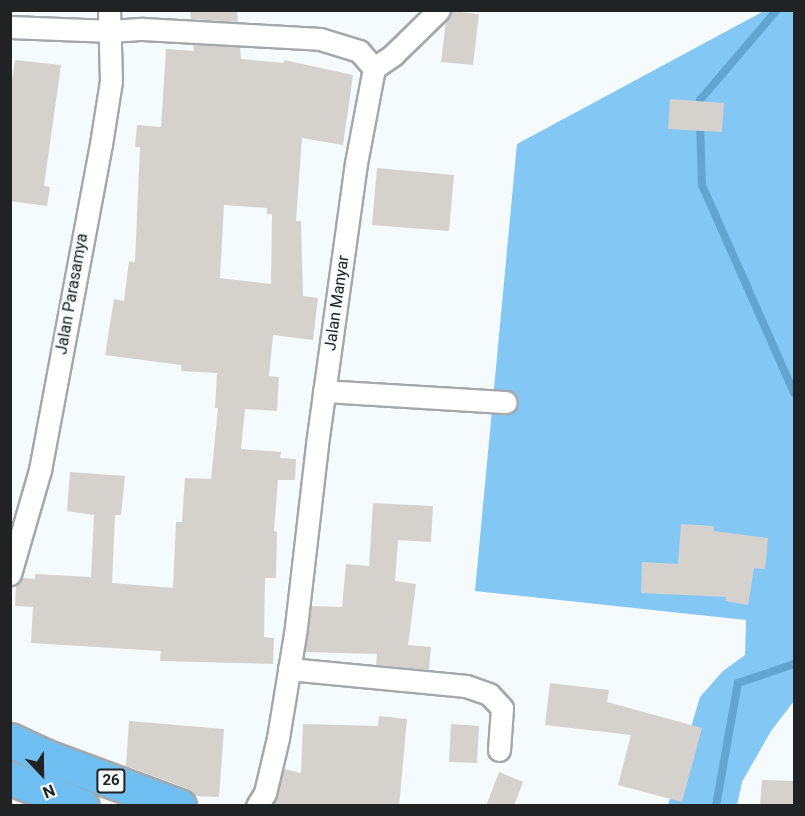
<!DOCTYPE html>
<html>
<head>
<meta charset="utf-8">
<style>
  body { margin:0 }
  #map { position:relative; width:805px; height:816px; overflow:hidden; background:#f5fafd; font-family:Roboto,sans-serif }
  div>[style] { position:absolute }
  .forest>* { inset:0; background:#83c7f5 }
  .stream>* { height:8px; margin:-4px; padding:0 4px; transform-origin:4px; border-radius:4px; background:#62a5d1 }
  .building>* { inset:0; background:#d5d2ce }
  .roads { filter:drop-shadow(2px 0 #a4a8ab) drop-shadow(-2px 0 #a4a8ab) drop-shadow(0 2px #a4a8ab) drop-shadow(0 -2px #a4a8ab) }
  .street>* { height:21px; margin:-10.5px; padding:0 10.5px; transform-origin:10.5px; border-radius:10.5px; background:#fff }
  .highway>* { height:33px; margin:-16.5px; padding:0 16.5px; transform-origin:16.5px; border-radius:16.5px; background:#6fbff2 }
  span { translate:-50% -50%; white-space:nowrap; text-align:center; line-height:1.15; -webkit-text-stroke:4.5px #f5fafd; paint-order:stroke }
  .shield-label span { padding:2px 4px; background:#f5fafd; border:2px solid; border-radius:4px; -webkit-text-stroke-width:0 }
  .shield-label { font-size:15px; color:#212223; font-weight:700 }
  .street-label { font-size:16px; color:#212223 }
  .frame { position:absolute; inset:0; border:12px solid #212223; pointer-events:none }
  .north { position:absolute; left:12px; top:744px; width:60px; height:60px; -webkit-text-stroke:4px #f5fafd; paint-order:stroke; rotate:158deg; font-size:16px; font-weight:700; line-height:24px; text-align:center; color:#212223 }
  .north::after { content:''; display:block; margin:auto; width:21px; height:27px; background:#212223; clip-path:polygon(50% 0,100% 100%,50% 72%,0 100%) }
</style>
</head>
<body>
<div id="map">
  <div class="forest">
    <div style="clip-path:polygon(764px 11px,794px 11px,794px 701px,771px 731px,742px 782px,737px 805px,668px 805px,700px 697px,723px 671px,745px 655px,746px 620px,475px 591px,517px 144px)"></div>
  </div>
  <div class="stream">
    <div style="left:700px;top:111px;width:11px;rotate:-90deg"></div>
    <div style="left:700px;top:100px;width:118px;rotate:-49.5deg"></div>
    <div style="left:700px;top:123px;width:62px;rotate:88.2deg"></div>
    <div style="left:702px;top:185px;width:227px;rotate:66.1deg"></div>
    <div style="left:716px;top:806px;width:125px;rotate:-79.9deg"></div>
    <div style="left:738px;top:683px;width:59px;rotate:-18.7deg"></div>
  </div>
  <div class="building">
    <div style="clip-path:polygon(190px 10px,237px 10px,238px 22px,191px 19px)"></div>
    <div style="clip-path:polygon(451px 11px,479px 14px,473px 65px,441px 62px,446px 21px)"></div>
    <div style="clip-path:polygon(evenodd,193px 45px,240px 47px,241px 59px,284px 63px,284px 60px,353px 75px,343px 145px,302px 138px,296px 221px,301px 221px,303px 296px,318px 298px,313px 340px,273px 335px,269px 376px,279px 377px,277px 411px,245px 409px,241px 449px,281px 452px,280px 458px,296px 459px,295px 480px,278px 480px,274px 531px,277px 532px,276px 578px,265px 578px,264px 637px,274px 638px,273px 664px,160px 661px,161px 651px,31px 643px,33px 607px,15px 606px,16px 585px,22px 578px,35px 579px,35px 574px,91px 577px,94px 515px,67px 511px,70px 472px,125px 476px,121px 515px,115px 515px,112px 583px,173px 588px,176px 522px,182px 522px,185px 478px,211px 479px,218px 408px,215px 408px,217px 373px,181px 371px,181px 365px,105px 355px,114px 299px,124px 301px,129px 261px,135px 262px,140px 147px,135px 147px,137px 125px,161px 127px,166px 49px,194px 51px,193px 45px,224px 205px,267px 208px,267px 214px,272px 214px,271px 284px,220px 278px,224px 205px)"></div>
    <div style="clip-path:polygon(15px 60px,61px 65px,44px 186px,50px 187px,47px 206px,10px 201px,10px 93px)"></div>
    <div style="clip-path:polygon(670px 99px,724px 103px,722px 132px,668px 129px)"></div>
    <div style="clip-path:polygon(377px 168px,454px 175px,449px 231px,372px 225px)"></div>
    <div style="clip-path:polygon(373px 503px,433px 506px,431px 542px,398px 540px,395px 581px,416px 584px,408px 645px,431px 647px,429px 670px,376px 665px,377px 654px,305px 652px,311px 606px,342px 607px,346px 564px,369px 566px)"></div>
    <div style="clip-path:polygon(681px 524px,714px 526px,714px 531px,768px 538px,765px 569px,754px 568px,748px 605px,725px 601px,726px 597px,641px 593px,642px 562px,678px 564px)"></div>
    <div style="clip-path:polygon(550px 683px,609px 690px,607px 702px,702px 728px,682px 802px,618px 785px,631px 735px,545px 725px)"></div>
    <div style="clip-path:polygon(379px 716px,407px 719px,399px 806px,272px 806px,284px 769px,301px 773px,303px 724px,378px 726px)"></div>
    <div style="clip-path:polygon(129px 721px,224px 729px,219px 797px,194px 796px,186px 788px,126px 766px)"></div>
    <div style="clip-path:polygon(451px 724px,479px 726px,477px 763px,449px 762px)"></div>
    <div style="clip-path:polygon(499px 772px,523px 782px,514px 806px,486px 806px)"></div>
    <div style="clip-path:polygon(762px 780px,795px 781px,795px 806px,760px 806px)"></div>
  </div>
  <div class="roads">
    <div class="street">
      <div style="left:10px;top:27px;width:101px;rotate:2.3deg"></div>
      <div style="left:111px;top:31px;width:32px;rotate:-4deg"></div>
      <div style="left:143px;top:29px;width:177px;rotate:3.2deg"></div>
      <div style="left:320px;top:39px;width:41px;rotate:17.1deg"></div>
      <div style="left:359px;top:51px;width:23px;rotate:49deg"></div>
      <div style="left:374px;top:68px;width:97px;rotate:100.7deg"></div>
      <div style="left:356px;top:163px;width:285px;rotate:97.9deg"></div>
      <div style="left:317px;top:445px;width:190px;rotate:96.6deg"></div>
      <div style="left:295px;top:634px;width:105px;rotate:99.3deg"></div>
      <div style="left:278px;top:738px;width:57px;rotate:103.3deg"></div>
      <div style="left:265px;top:793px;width:15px;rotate:122deg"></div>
      <div style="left:374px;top:68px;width:23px;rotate:-34deg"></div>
      <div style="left:393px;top:55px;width:64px;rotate:-44.4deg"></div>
      <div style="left:324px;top:391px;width:182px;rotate:3.5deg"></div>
      <div style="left:10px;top:574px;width:108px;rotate:-73.9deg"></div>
      <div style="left:40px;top:470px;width:332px;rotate:-79.4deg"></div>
      <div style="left:101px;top:144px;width:64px;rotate:-81deg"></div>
      <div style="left:111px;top:81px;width:71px;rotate:-91.6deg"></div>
      <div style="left:289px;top:669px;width:178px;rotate:5.5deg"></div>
      <div style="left:466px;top:686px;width:24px;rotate:19deg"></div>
      <div style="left:489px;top:694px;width:19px;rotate:47deg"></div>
      <div style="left:502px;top:708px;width:42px;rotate:94.1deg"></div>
    </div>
    <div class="highway">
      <div style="left:10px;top:740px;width:38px;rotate:25deg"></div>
      <div style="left:44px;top:756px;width:144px;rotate:20.3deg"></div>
      <div style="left:10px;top:778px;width:77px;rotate:21.3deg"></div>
    </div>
  </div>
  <div class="shield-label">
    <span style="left:111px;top:781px">26</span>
  </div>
  <div class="street-label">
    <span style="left:72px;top:294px;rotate:-80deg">Jalan Parasamya</span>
    <span style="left:337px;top:303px;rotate:-82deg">Jalan Manyar</span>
  </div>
  <div class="frame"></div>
  <div class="north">N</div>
</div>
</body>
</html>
